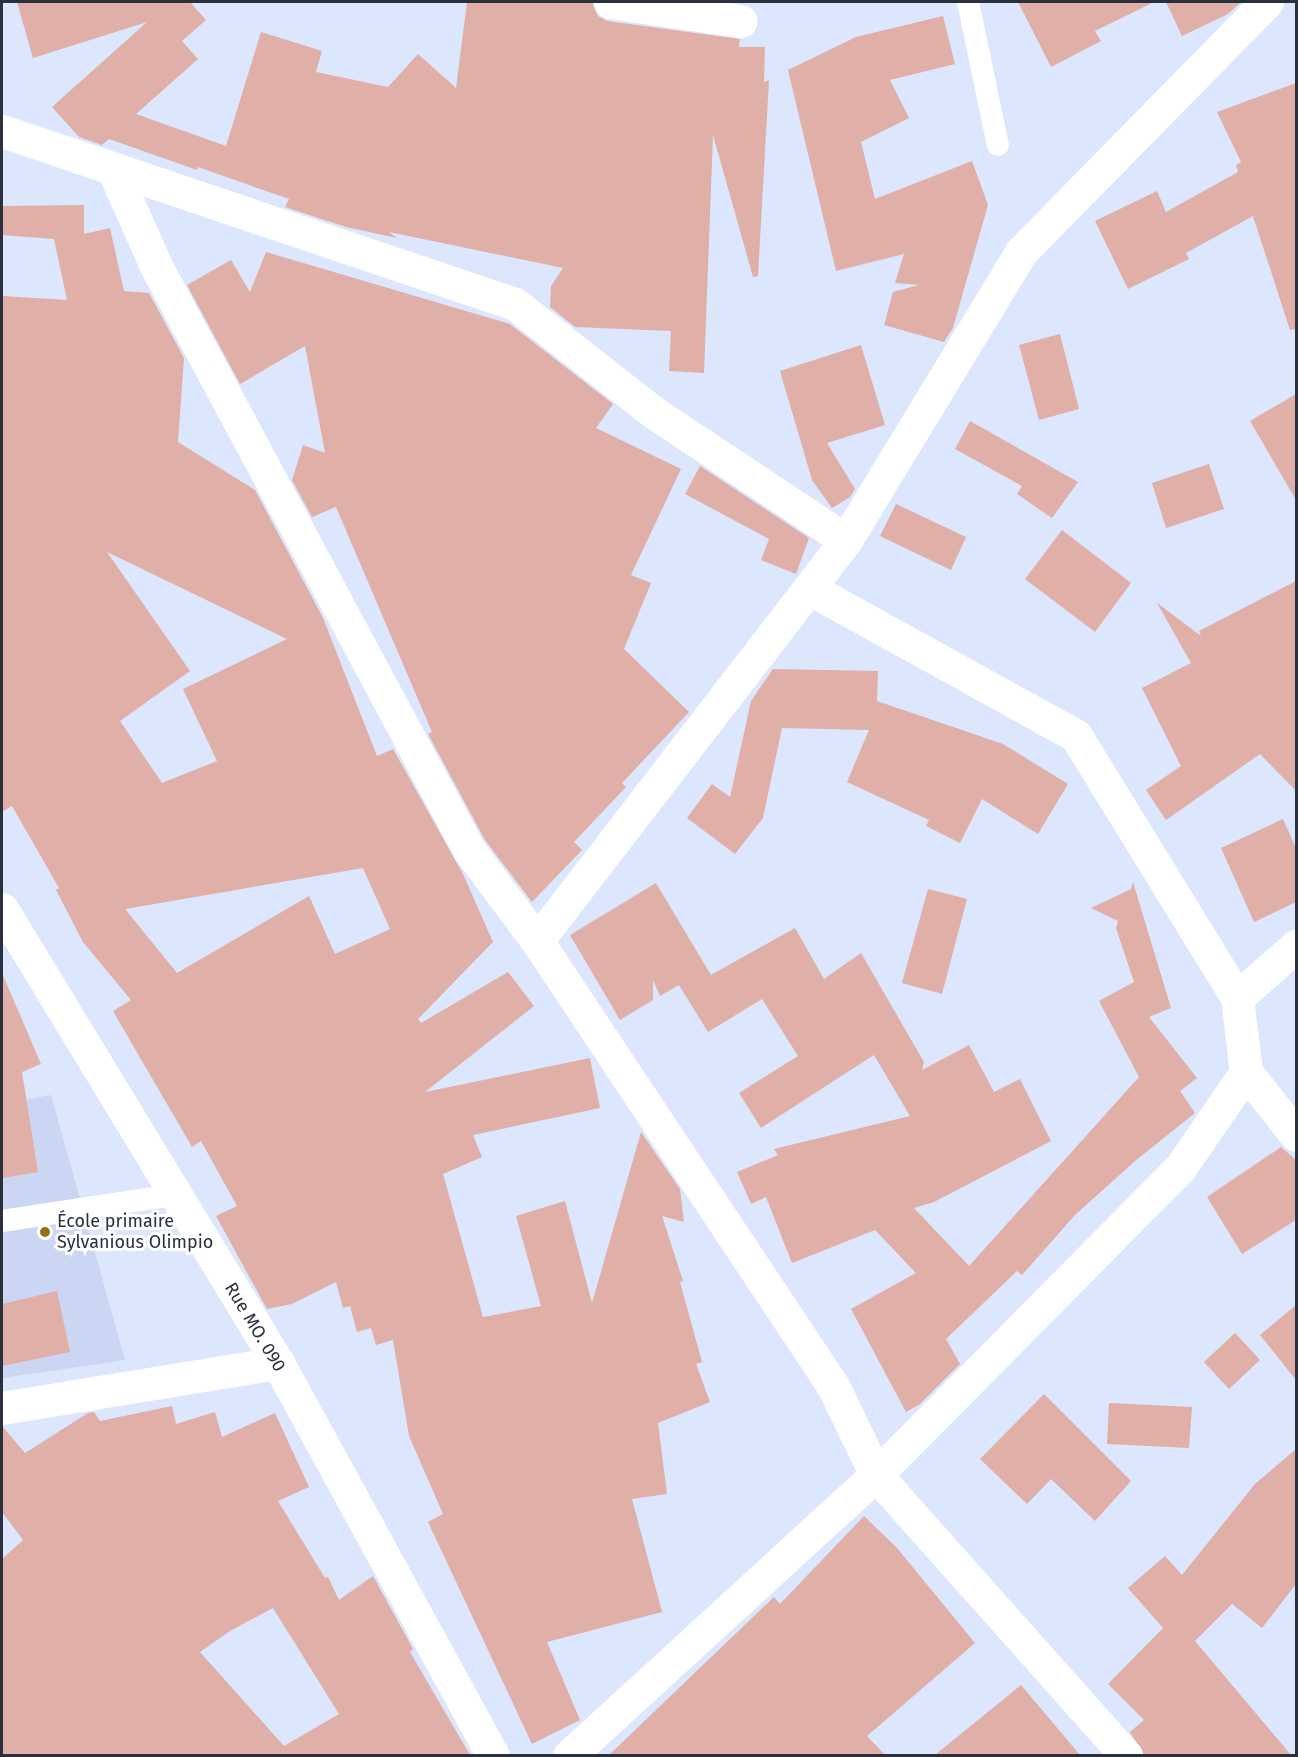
<!DOCTYPE html>
<html>
<head>
<meta charset="utf-8">
<style>
  body { margin:0 }
  #map { position:relative; width:1298px; height:1757px; overflow:hidden; background:#dce6fd; font-family:"Fira Sans",sans-serif }
  div>[style] { position:absolute }
  .built>* { inset:0; background:#cbd6f2 }
  .building>* { inset:0; background:#dfafa8 }
  .service>* { height:22px; margin:-11px; padding:0 11px; transform-origin:11px; border-radius:11px; background:#fff }
  .minor>* { height:33px; margin:-16.5px; padding:0 16.5px; transform-origin:16.5px; border-radius:16.5px; background:#fff }
  .tertiary>* { height:33px; margin:-16.5px; padding:0 16.5px; transform-origin:16.5px; border-radius:16.5px; background:#fff }
  .dots>* { width:16px; height:16px; translate:-50% -50%; box-sizing:border-box; border:3px solid #fff; border-radius:50% }
  span { translate:-50% -50%; white-space:nowrap; text-align:center; line-height:1.15; -webkit-text-stroke:6px #fff; paint-order:stroke }
  .poi-label { font-size:18px; color:#2b303f }
  .left { translate:0 -50%; text-align:left }
  .street-label { font-size:18px; color:#2b303f }
  .frame { position:absolute; inset:0; border:3px solid #2b303f; pointer-events:none }
</style>
</head>
<body>
<div id="map">
  <div class="built">
    <div style="clip-path:polygon(51px 1095px,125px 1360px,2px 1378px,2px 1104px)"></div>
  </div>
  <div class="building">
    <div style="clip-path:polygon(17px 2px,190px 2px,206px 20px,182px 41px,198px 59px,136px 114px,226px 146px,261px 32px,322px 51px,316px 72px,388px 87px,418px 54px,456px 88px,467px 2px,592px 2px,598px 16px,607px 21px,740px 39px,739px 47px,765px 47px,764px 82px,769px 80px,758px 276px,753px 277px,713px 135px,704px 373px,669px 371px,671px 331px,575px 327px,550px 307px,551px 286px,563px 268px,389px 232px,397px 238px,346px 227px,285px 207px,289px 199px,198px 167px,197px 170px,109px 139px,102px 145px,79px 137px,52px 107px,147px 22px,33px 58px)"></div>
    <div style="clip-path:polygon(1018px 2px,1154px 2px,1095px 31px,1101px 41px,1051px 67px)"></div>
    <div style="clip-path:polygon(1166px 2px,1241px 2px,1228px 14px,1182px 36px)"></div>
    <div style="clip-path:polygon(943px 16px,955px 64px,890px 80px,909px 118px,861px 142px,875px 199px,972px 161px,988px 205px,953px 328px,944px 342px,884px 325px,893px 292px,919px 285px,895px 283px,904px 254px,836px 271px,788px 70px,856px 37px)"></div>
    <div style="clip-path:polygon(1296px 83px,1296px 329px,1290px 330px,1253px 216px,1186px 253px,1189px 259px,1128px 289px,1095px 221px,1157px 191px,1166px 212px,1238px 172px,1236px 165px,1241px 162px,1217px 112px)"></div>
    <div style="clip-path:polygon(evenodd,84px 205px,84px 234px,110px 228px,124px 291px,149px 293px,184px 358px,178px 442px,255px 490px,323px 618px,377px 756px,393px 749px,463px 874px,493px 942px,418px 1019px,421px 1023px,508px 972px,534px 1006px,425px 1092px,590px 1058px,600px 1108px,473px 1135px,482px 1157px,443px 1174px,483px 1317px,541px 1306px,516px 1216px,565px 1201px,592px 1303px,641px 1132px,680px 1189px,684px 1222px,662px 1216px,683px 1281px,680px 1282px,702px 1362px,696px 1364px,710px 1402px,658px 1423px,667px 1494px,632px 1499px,662px 1612px,547px 1642px,580px 1720px,532px 1744px,428px 1522px,443px 1514px,409px 1436px,393px 1340px,376px 1345px,371px 1328px,357px 1332px,350px 1306px,343px 1308px,336px 1282px,292px 1304px,267px 1309px,216px 1216px,237px 1206px,201px 1141px,192px 1147px,113px 1011px,131px 1000px,83px 942px,56px 890px,59px 888px,12px 806px,2px 812px,3px 296px,67px 300px,54px 239px,2px 235px,2px 206px,84px 205px,107px 552px,287px 639px,183px 689px,217px 761px,162px 783px,120px 721px,190px 671px,107px 552px,84px 205px,363px 868px,390px 929px,335px 954px,309px 896px,177px 973px,125px 909px,363px 868px)"></div>
    <div style="clip-path:polygon(266px 252px,510px 324px,613px 404px,596px 428px,681px 469px,631px 575px,651px 583px,624px 649px,689px 712px,622px 783px,626px 787px,574px 842px,582px 850px,532px 902px,485px 840px,428px 734px,432px 732px,336px 507px,312px 517px,292px 480px,303px 445px,325px 453px,305px 346px,240px 384px,187px 285px,231px 260px,250px 292px)"></div>
    <div style="clip-path:polygon(1060px 334px,1079px 409px,1039px 420px,1019px 345px)"></div>
    <div style="clip-path:polygon(861px 345px,885px 425px,827px 443px,855px 489px,850px 497px,832px 508px,812px 480px,780px 371px)"></div>
    <div style="clip-path:polygon(1296px 394px,1296px 500px,1250px 421px)"></div>
    <div style="clip-path:polygon(970px 421px,1078px 482px,1052px 518px,1017px 494px,1022px 486px,955px 449px)"></div>
    <div style="clip-path:polygon(1209px 464px,1224px 509px,1166px 528px,1152px 483px)"></div>
    <div style="clip-path:polygon(700px 466px,809px 538px,796px 574px,761px 560px,769px 539px,685px 494px)"></div>
    <div style="clip-path:polygon(896px 504px,966px 537px,951px 570px,880px 536px)"></div>
    <div style="clip-path:polygon(1062px 530px,1131px 583px,1095px 632px,1025px 579px)"></div>
    <div style="clip-path:polygon(1296px 581px,1296px 791px,1260px 754px,1166px 820px,1146px 790px,1181px 766px,1142px 688px,1191px 663px,1157px 603px,1201px 636px,1199px 631px)"></div>
    <div style="clip-path:polygon(773px 669px,878px 671px,877px 701px,1003px 744px,1068px 784px,1038px 834px,982px 799px,960px 843px,926px 826px,929px 820px,847px 782px,869px 730px,782px 728px,763px 818px,735px 854px,687px 818px,712px 784px,730px 797px,751px 701px)"></div>
    <div style="clip-path:polygon(1283px 819px,1296px 848px,1296px 902px,1254px 922px,1221px 848px)"></div>
    <div style="clip-path:polygon(1133px 882px,1171px 1008px,1149px 1017px,1197px 1078px,1180px 1091px,1195px 1113px,1135px 1161px,1075px 1215px,1022px 1275px,1017px 1271px,946px 1339px,960px 1364px,920px 1404px,906px 1412px,851px 1309px,916px 1273px,875px 1230px,792px 1263px,766px 1197px,751px 1204px,737px 1172px,778px 1155px,774px 1149px,910px 1116px,874px 1055px,761px 1128px,739px 1093px,798px 1056px,762px 999px,708px 1032px,679px 985px,660px 996px,653px 980px,653px 1000px,620px 1020px,570px 935px,656px 883px,711px 975px,795px 928px,824px 979px,861px 953px,924px 1062px,922px 1070px,969px 1045px,994px 1092px,1020px 1079px,1051px 1141px,934px 1202px,914px 1208px,969px 1266px,1139px 1077px,1099px 1001px,1134px 982px,1116px 928px,1118px 921px,1091px 908px,1131px 889px)"></div>
    <div style="clip-path:polygon(928px 889px,967px 899px,942px 994px,902px 983px)"></div>
    <div style="clip-path:polygon(2px 973px,41px 1064px,22px 1072px,38px 1172px,2px 1178px)"></div>
    <div style="clip-path:polygon(1281px 1147px,1296px 1160px,1296px 1220px,1242px 1254px,1207px 1197px)"></div>
    <div style="clip-path:polygon(57px 1291px,70px 1352px,2px 1366px,2px 1304px)"></div>
    <div style="clip-path:polygon(1296px 1305px,1296px 1380px,1260px 1335px)"></div>
    <div style="clip-path:polygon(1235px 1333px,1260px 1360px,1229px 1389px,1204px 1362px)"></div>
    <div style="clip-path:polygon(1044px 1394px,1131px 1481px,1095px 1521px,1051px 1479px,1027px 1504px,980px 1459px)"></div>
    <div style="clip-path:polygon(1109px 1403px,1192px 1407px,1189px 1448px,1107px 1444px)"></div>
    <div style="clip-path:polygon(evenodd,172px 1406px,176px 1424px,215px 1412px,222px 1437px,275px 1413px,309px 1487px,278px 1501px,325px 1578px,328px 1577px,339px 1600px,373px 1576px,413px 1649px,410px 1652px,470px 1755px,2px 1755px,2px 1559px,23px 1540px,2px 1512px,2px 1426px,25px 1453px,88px 1413px,94px 1412px,100px 1421px,172px 1406px,273px 1608px,339px 1714px,284px 1746px,200px 1652px,230px 1631px,273px 1608px)"></div>
    <div style="clip-path:polygon(1296px 1449px,1296px 1584px,1262px 1628px,1232px 1604px,1195px 1641px,1291px 1755px,1144px 1755px,1130px 1732px,1144px 1720px,1108px 1684px,1163px 1628px,1128px 1588px,1165px 1556px,1182px 1575px,1255px 1484px)"></div>
    <div style="clip-path:polygon(864px 1516px,897px 1548px,975px 1643px,867px 1736px,885px 1755px,609px 1755px,774px 1597px,780px 1604px)"></div>
    <div style="clip-path:polygon(1021px 1685px,1080px 1755px,935px 1755px)"></div>
  </div>
  <div class="service">
    <div style="left:968px;top:2px;width:146px;rotate:78.2deg"></div>
    <div style="left:2px;top:1221px;width:174px;rotate:-8.6deg"></div>
  </div>
  <div class="minor">
    <div style="left:610px;top:2px;width:132px;rotate:8.3deg"></div>
    <div style="left:2px;top:131px;width:541px;rotate:18.64deg"></div>
    <div style="left:515px;top:304px;width:179px;rotate:38deg"></div>
    <div style="left:656px;top:414px;width:228px;rotate:33.6deg"></div>
    <div style="left:113px;top:169px;width:106px;rotate:66.1deg"></div>
    <div style="left:156px;top:266px;width:663px;rotate:61.81deg"></div>
    <div style="left:469px;top:850px;width:114px;rotate:53.2deg"></div>
    <div style="left:537px;top:941px;width:534px;rotate:56.37deg"></div>
    <div style="left:833px;top:1386px;width:99px;rotate:64.2deg"></div>
    <div style="left:876px;top:1475px;width:376px;rotate:48.3deg"></div>
    <div style="left:812px;top:590px;width:302px;rotate:28.9deg"></div>
    <div style="left:1076px;top:736px;width:308px;rotate:58.4deg"></div>
    <div style="left:537px;top:941px;width:506px;rotate:-52.38deg"></div>
    <div style="left:846px;top:540px;width:337px;rotate:-58.7deg"></div>
    <div style="left:1021px;top:252px;width:351px;rotate:-45.5deg"></div>
    <div style="left:1246px;top:1072px;width:80px;rotate:51.6deg"></div>
    <div style="left:2px;top:1408px;width:280px;rotate:-9.3deg"></div>
    <div style="left:569px;top:1756px;width:416px;rotate:-42.5deg"></div>
    <div style="left:876px;top:1475px;width:432px;rotate:-45.3deg"></div>
    <div style="left:1180px;top:1168px;width:116px;rotate:-55.5deg"></div>
    <div style="left:1246px;top:1072px;width:75px;rotate:-96.9deg"></div>
    <div style="left:1237px;top:998px;width:79px;rotate:-41.4deg"></div>
  </div>
  <div class="tertiary">
    <div style="left:2px;top:909px;width:531px;rotate:58.7deg"></div>
    <div style="left:278px;top:1363px;width:448px;rotate:61.3deg"></div>
  </div>
  <div class="dots">
    <div style="left:45px;top:1232px;background:#907217"></div>
  </div>
  <div class="poi-label">
    <span class="left" style="left:57px;top:1232px">École primaire<br>Sylvanious Olimpio</span>
  </div>
  <div class="street-label">
    <span style="left:255px;top:1327px;rotate:59deg">Rue MO. 090</span>
  </div>
  <div class="frame"></div>
</div>
</body>
</html>
